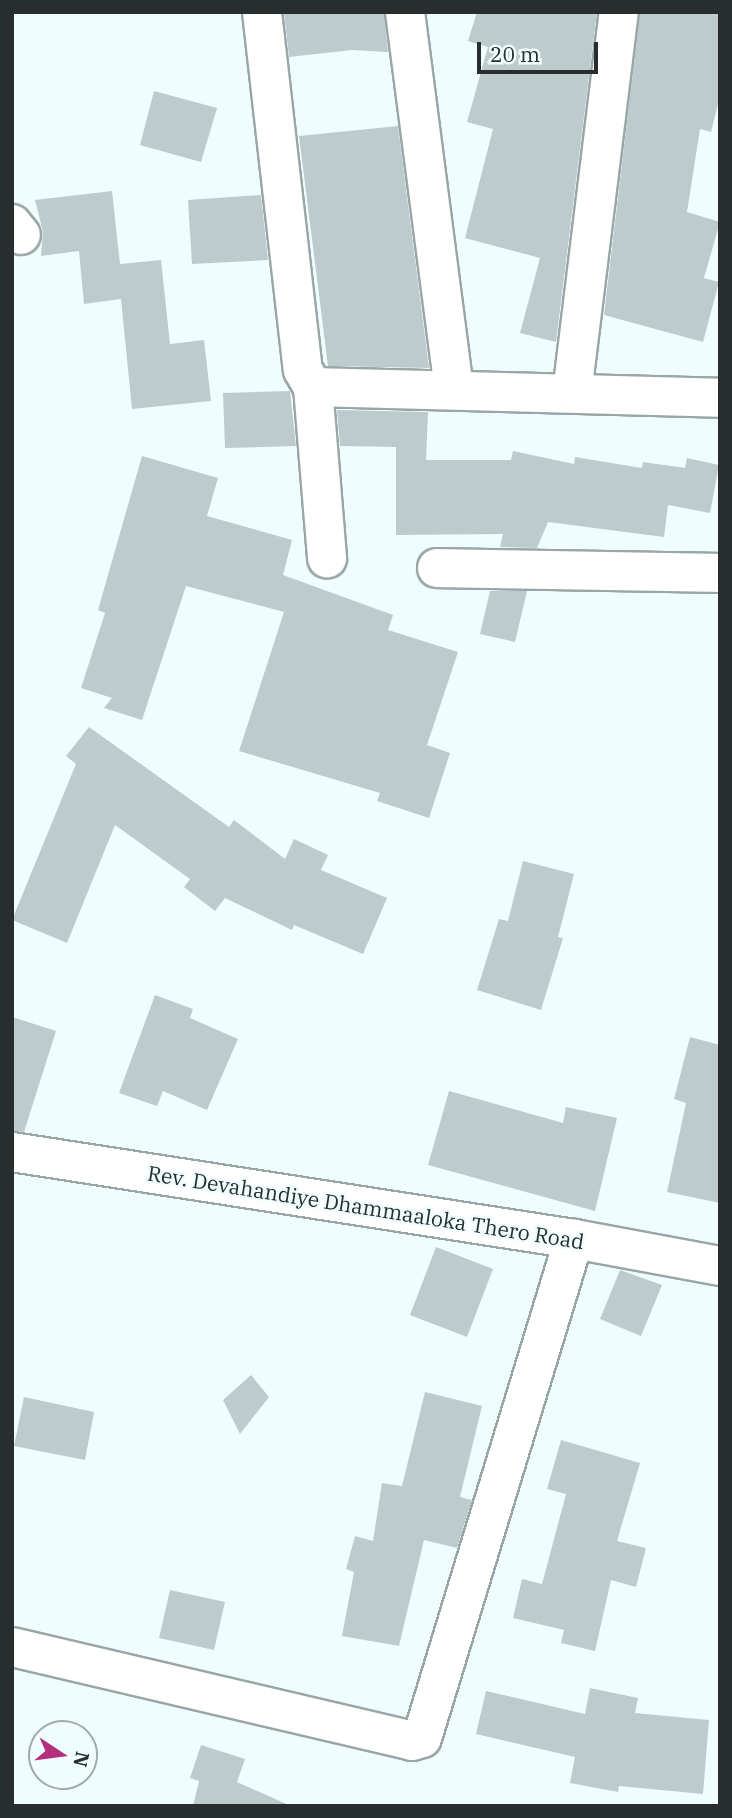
<!DOCTYPE html>
<html>
<head>
<meta charset="utf-8">
<style>
  body { margin:0 }
  #map { position:relative; width:732px; height:1818px; overflow:hidden; background:#f0fdfe; font-family:"IBM Plex Serif",serif }
  div>[style] { position:absolute }
  .building>* { inset:0; background:#becbcc }
  .roads { filter:drop-shadow(2px 0 #99a6a6) drop-shadow(-2px 0 #99a6a6) drop-shadow(0 2px #99a6a6) drop-shadow(0 -2px #99a6a6) }
  .minor>* { height:38px; margin:-19px; padding:0 19px; transform-origin:19px; border-radius:19px; background:#fff }
  span { translate:-50% -50%; white-space:nowrap; text-align:center; line-height:1.15; -webkit-text-stroke:5px #f0fdfe; paint-order:stroke }
  .street-label { font-size:21px; color:#282d2d }
  .frame { position:absolute; inset:0; border:14px solid #282d2d; pointer-events:none }
  .north { position:absolute; left:28px; top:1720px; width:70px; height:70px; box-sizing:border-box; background:#f0fdfe; border:2px solid #a0aaaa; border-radius:50%; rotate:103deg; font-size:19px; font-weight:700; line-height:28px; text-align:center; color:#282d2d }
  .north::after { content:''; display:block; margin:auto; width:24px; height:32px; background:#b3317c; clip-path:polygon(50% 0,100% 100%,50% 72%,0 100%) }
  .scale { position:absolute; left:477px; top:42px; width:121px; height:32px; box-sizing:border-box; border:4px solid #282d2d; border-top:0; padding-left:9px; font-size:21px; line-height:24px; white-space:nowrap; color:#282d2d; -webkit-text-stroke:5px #f0fdfe; paint-order:stroke }
</style>
</head>
<body>
<div id="map">
  <div class="building">
    <div style="clip-path:polygon(284px 12px,384px 12px,388px 52px,352px 50px,289px 57px)"></div>
    <div style="clip-path:polygon(477px 12px,597px 12px,556px 342px,520px 333px,540px 258px,465px 238px,493px 129px,467px 122px,488px 47px,468px 41px)"></div>
    <div style="clip-path:polygon(640px 12px,720px 12px,720px 96px,711px 132px,700px 129px,687px 212px,720px 222px,704px 278px,719px 282px,703px 342px,604px 315px)"></div>
    <div style="clip-path:polygon(154px 91px,217px 108px,201px 162px,140px 145px)"></div>
    <div style="clip-path:polygon(398px 126px,429px 368px,328px 366px,299px 136px)"></div>
    <div style="clip-path:polygon(112px 191px,120px 264px,161px 260px,170px 344px,204px 340px,211px 401px,132px 409px,121px 299px,84px 304px,79px 251px,41px 256px,43px 232px,35px 200px)"></div>
    <div style="clip-path:polygon(261px 195px,268px 260px,192px 264px,188px 200px)"></div>
    <div style="clip-path:polygon(290px 391px,296px 446px,225px 448px,223px 393px)"></div>
    <div style="clip-path:polygon(337px 410px,428px 412px,426px 460px,511px 460px,513px 451px,574px 464px,575px 457px,642px 468px,643px 462px,685px 468px,687px 458px,719px 465px,710px 513px,668px 505px,664px 537px,548px 522px,537px 548px,500px 547px,503px 534px,396px 535px,396px 447px,340px 446px)"></div>
    <div style="clip-path:polygon(142px 456px,218px 478px,207px 516px,292px 540px,283px 575px,393px 615px,388px 630px,458px 652px,427px 745px,450px 753px,429px 818px,377px 801px,380px 793px,239px 751px,284px 612px,186px 586px,142px 720px,104px 708px,112px 698px,81px 688px,105px 613px,98px 610px)"></div>
    <div style="clip-path:polygon(490px 591px,527px 591px,515px 642px,480px 634px)"></div>
    <div style="clip-path:polygon(89px 727px,229px 827px,234px 820px,285px 859px,294px 839px,328px 855px,321px 870px,387px 898px,363px 954px,294px 925px,292px 930px,225px 898px,215px 911px,184px 887px,190px 879px,115px 825px,67px 943px,12px 920px,76px 764px,66px 756px)"></div>
    <div style="clip-path:polygon(523px 861px,574px 874px,558px 937px,563px 938px,541px 1010px,477px 990px,499px 919px,508px 921px)"></div>
    <div style="clip-path:polygon(155px 995px,193px 1009px,190px 1018px,238px 1039px,207px 1110px,163px 1091px,157px 1106px,119px 1093px)"></div>
    <div style="clip-path:polygon(12px 1017px,56px 1031px,24px 1132px,12px 1131px)"></div>
    <div style="clip-path:polygon(690px 1037px,720px 1045px,720px 1203px,667px 1192px,686px 1103px,674px 1099px)"></div>
    <div style="clip-path:polygon(449px 1091px,563px 1123px,566px 1107px,617px 1118px,595px 1211px,428px 1165px)"></div>
    <div style="clip-path:polygon(436px 1247px,493px 1269px,467px 1337px,410px 1315px)"></div>
    <div style="clip-path:polygon(620px 1270px,662px 1285px,641px 1336px,600px 1319px)"></div>
    <div style="clip-path:polygon(251px 1375px,269px 1397px,240px 1434px,223px 1400px)"></div>
    <div style="clip-path:polygon(425px 1392px,482px 1406px,460px 1497px,472px 1500px,457px 1548px,424px 1540px,399px 1646px,342px 1636px,354px 1572px,346px 1569px,355px 1536px,373px 1541px,382px 1483px,402px 1486px)"></div>
    <div style="clip-path:polygon(24px 1397px,94px 1412px,85px 1460px,14px 1446px)"></div>
    <div style="clip-path:polygon(561px 1440px,640px 1463px,617px 1541px,646px 1548px,636px 1587px,611px 1580px,595px 1651px,561px 1643px,564px 1630px,513px 1618px,522px 1579px,542px 1584px,566px 1494px,547px 1489px)"></div>
    <div style="clip-path:polygon(170px 1590px,225px 1602px,214px 1650px,159px 1638px)"></div>
    <div style="clip-path:polygon(590px 1688px,638px 1698px,635px 1713px,709px 1720px,703px 1794px,619px 1786px,618px 1792px,570px 1783px,575px 1757px,476px 1734px,486px 1691px,585px 1714px)"></div>
    <div style="clip-path:polygon(201px 1745px,245px 1759px,237px 1782px,291px 1806px,193px 1806px,199px 1781px,190px 1778px)"></div>
  </div>
  <div class="roads">
    <div class="minor">
      <div style="left:262px;top:12px;width:360px;rotate:83.5deg"></div>
      <div style="left:303px;top:370px;width:20px;rotate:60deg"></div>
      <div style="left:313px;top:387px;width:407px;rotate:1.5deg"></div>
      <div style="left:405px;top:12px;width:379px;rotate:82.6deg"></div>
      <div style="left:12px;top:224px;width:14px;rotate:51deg"></div>
      <div style="left:313px;top:387px;width:172px;rotate:85.3deg"></div>
      <div style="left:572px;top:393px;width:384px;rotate:-83deg"></div>
      <div style="left:437px;top:568px;width:283px;rotate:1deg"></div>
      <div style="left:12px;top:1152px;width:569px;rotate:8.8deg"></div>
      <div style="left:574px;top:1239px;width:148px;rotate:10.5deg"></div>
      <div style="left:12px;top:1647px;width:411px;rotate:13.2deg"></div>
      <div style="left:412px;top:1741px;width:10px;rotate:-17deg"></div>
      <div style="left:422px;top:1738px;width:522px;rotate:-73.06deg"></div>
    </div>
  </div>
  <div class="street-label">
    <span style="left:366px;top:1207px;rotate:9deg">Rev. Devahandiye Dhammaaloka Thero Road</span>
  </div>
  <div class="frame"></div>
  <div class="north">N</div>
  <div class="scale">20 m</div>
</div>
</body>
</html>
